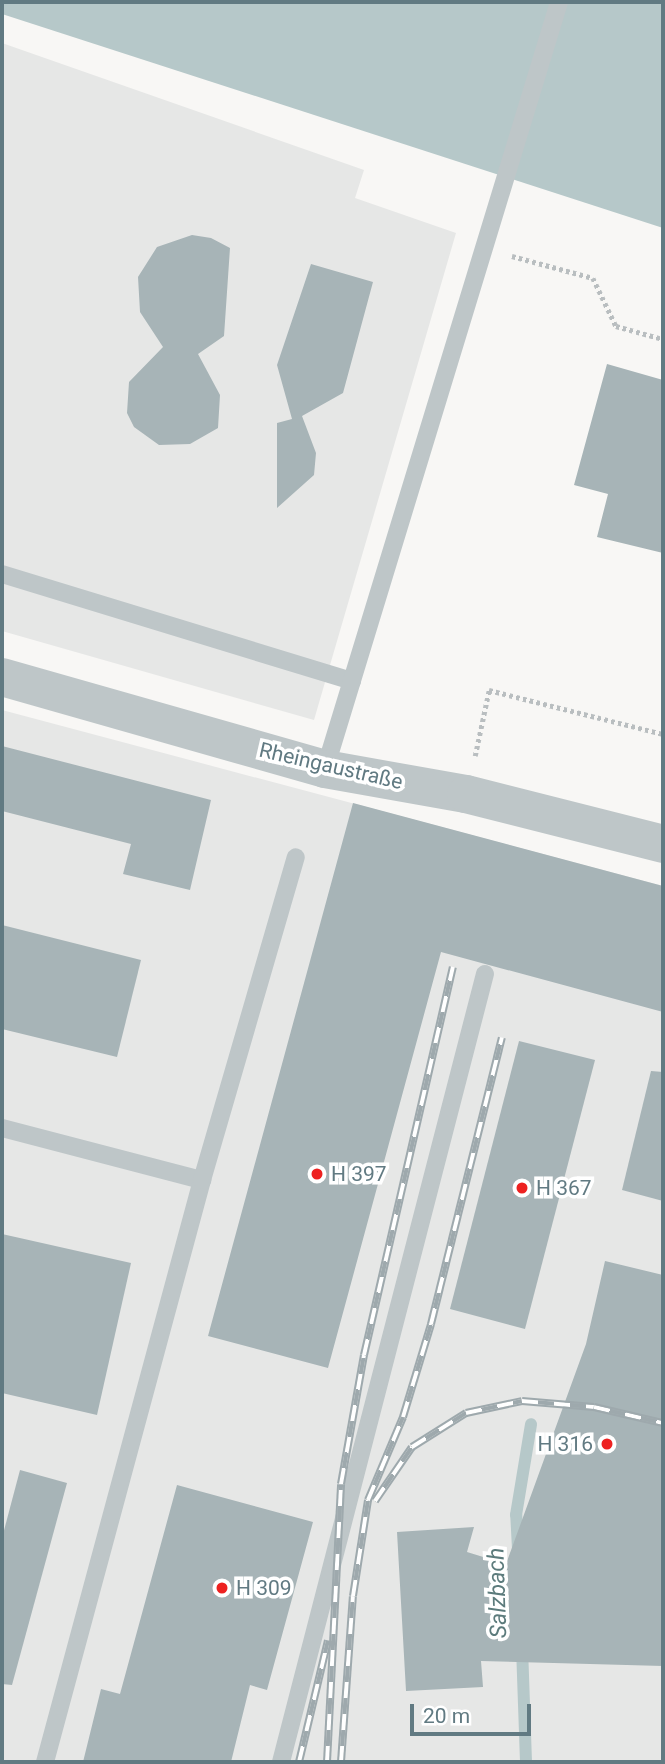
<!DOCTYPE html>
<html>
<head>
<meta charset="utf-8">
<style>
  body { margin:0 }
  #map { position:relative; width:665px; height:1764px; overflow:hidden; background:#f8f7f5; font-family:Roboto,sans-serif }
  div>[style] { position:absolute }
  .built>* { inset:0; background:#e6e7e6 }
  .water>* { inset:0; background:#b6c8c9 }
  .stream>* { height:12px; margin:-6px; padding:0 6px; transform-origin:6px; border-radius:6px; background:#b6c8c9 }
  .building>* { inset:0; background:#a7b4b7 }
  .path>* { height:4.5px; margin-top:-2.25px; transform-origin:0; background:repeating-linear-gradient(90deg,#b9bec0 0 3.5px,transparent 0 7px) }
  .service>* { height:18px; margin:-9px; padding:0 9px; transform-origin:9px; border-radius:9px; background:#bec6c8 }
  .tertiary>* { height:38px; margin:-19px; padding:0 19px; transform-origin:19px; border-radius:19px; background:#bec6c8 }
  .rail>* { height:8px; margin-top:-4px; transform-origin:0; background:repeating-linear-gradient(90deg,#fff 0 16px,#9ea9ad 0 32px); box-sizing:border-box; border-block:2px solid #9ea9ad }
  .dots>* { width:19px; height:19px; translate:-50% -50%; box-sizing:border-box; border:4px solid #fff; border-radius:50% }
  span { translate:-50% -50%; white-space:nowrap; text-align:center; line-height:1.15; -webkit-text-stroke:7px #fff; paint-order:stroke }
  .street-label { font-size:21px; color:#617a82 }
  .poi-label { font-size:21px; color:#617a82 }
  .left { translate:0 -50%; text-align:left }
  .right { translate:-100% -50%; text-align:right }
  .water-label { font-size:23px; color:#5c7b7c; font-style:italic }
  .frame { position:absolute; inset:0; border:4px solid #617a82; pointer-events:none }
  .scale { position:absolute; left:410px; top:1704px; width:121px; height:32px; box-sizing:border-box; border:4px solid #617a82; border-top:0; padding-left:9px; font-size:21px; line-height:24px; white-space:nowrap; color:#617a82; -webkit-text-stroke:5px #fff; paint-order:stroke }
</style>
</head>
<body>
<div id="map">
  <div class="built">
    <div style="clip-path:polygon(2px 43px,364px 170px,355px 198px,456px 233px,314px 720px,2px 631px)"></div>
    <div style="clip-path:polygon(2px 710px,663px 886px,663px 1762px,2px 1762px)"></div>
  </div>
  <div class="water">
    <div style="clip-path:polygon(2px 2px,663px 2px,663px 228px,2px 14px)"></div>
  </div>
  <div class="stream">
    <div style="left:518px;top:1549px;width:34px;rotate:-93deg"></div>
    <div style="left:516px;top:1515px;width:92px;rotate:-80.6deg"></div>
    <div style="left:522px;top:1647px;width:115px;rotate:88deg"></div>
  </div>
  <div class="building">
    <div style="clip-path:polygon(192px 235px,211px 238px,230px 248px,224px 336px,198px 354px,220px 395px,218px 428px,190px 444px,159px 445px,134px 427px,127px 413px,129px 382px,163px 347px,140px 312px,138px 277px,157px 247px)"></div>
    <div style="clip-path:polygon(311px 264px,373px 282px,343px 393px,302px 416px,316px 453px,314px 475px,277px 508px,277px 423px,292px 419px,277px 365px)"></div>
    <div style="clip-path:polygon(607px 364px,663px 380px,663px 553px,597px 537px,608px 494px,574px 485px)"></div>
    <div style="clip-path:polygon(2px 746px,211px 800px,190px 890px,123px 874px,131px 844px,2px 811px)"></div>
    <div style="clip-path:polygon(353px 803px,663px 886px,663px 1012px,441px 952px,328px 1368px,208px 1336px)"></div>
    <div style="clip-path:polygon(2px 925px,141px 960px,117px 1057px,2px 1029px)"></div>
    <div style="clip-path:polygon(519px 1041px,595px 1060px,525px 1329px,450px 1309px)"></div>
    <div style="clip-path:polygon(651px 1071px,663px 1072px,663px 1201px,622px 1190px)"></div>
    <div style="clip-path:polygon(2px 1234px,131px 1263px,97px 1415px,2px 1393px)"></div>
    <div style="clip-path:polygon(605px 1261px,663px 1275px,663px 1666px,481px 1661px,483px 1687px,406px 1691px,397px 1532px,474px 1527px,467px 1552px,506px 1564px,586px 1344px)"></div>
    <div style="clip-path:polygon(20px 1470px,67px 1483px,12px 1685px,2px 1684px,2px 1538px)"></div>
    <div style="clip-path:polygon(177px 1485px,313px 1522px,267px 1690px,250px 1685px,231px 1762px,83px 1762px,101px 1689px,120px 1694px)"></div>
  </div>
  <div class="path">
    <div style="left:512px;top:256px;width:84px;rotate:15.2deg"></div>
    <div style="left:593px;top:278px;width:53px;rotate:64.4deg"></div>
    <div style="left:616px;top:326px;width:49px;rotate:15.5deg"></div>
    <div style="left:475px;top:756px;width:67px;rotate:-78deg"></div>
    <div style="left:489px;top:690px;width:179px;rotate:14.2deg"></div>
  </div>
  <div class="service">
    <div style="left:2px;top:574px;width:366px;rotate:17deg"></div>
    <div style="left:325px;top:769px;width:802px;rotate:-73.03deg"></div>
    <div style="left:2px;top:1128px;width:207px;rotate:14.6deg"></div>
    <div style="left:45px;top:1762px;width:603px;rotate:-74.9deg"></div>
    <div style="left:202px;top:1180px;width:336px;rotate:-73.8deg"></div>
    <div style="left:281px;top:1762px;width:814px;rotate:-75.49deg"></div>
  </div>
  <div class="tertiary">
    <div style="left:2px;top:677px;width:336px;rotate:15.9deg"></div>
    <div style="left:325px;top:769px;width:143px;rotate:10.1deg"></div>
    <div style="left:466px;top:794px;width:203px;rotate:14.2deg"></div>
  </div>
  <div class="rail">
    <div style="left:375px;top:1501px;width:65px;rotate:-55.6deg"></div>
    <div style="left:412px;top:1447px;width:64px;rotate:-32.2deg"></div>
    <div style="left:466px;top:1413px;width:57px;rotate:-12.1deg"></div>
    <div style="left:522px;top:1401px;width:72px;rotate:4.8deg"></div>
    <div style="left:594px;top:1407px;width:71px;rotate:13.1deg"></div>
    <div style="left:299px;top:1762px;width:125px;rotate:-76.6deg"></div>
    <div style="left:327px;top:1762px;width:278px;rotate:-87.1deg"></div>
    <div style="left:341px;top:1484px;width:131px;rotate:-79.9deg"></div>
    <div style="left:364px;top:1355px;width:398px;rotate:-77.1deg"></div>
    <div style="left:341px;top:1762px;width:166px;rotate:-85.9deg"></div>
    <div style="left:353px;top:1596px;width:97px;rotate:-81.1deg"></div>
    <div style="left:368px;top:1500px;width:90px;rotate:-67.1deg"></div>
    <div style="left:403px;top:1417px;width:97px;rotate:-73.2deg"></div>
    <div style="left:431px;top:1324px;width:295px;rotate:-76.1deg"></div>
  </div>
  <div class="dots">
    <div style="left:317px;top:1174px;background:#ed2120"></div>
    <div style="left:522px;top:1188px;background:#ed2120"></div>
    <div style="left:607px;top:1444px;background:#ed2120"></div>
    <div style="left:222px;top:1588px;background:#ed2120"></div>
  </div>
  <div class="street-label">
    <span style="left:331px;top:766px;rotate:13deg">Rheingaustraße</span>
  </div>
  <div class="poi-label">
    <span class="left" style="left:331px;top:1174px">H 397</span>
    <span class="left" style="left:536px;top:1188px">H 367</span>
    <span class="right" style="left:593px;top:1444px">H 316</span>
    <span class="left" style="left:236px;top:1588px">H 309</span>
  </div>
  <div class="water-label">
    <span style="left:498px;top:1593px;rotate:-92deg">Salzbach</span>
  </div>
  <div class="frame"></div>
  <div class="scale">20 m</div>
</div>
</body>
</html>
